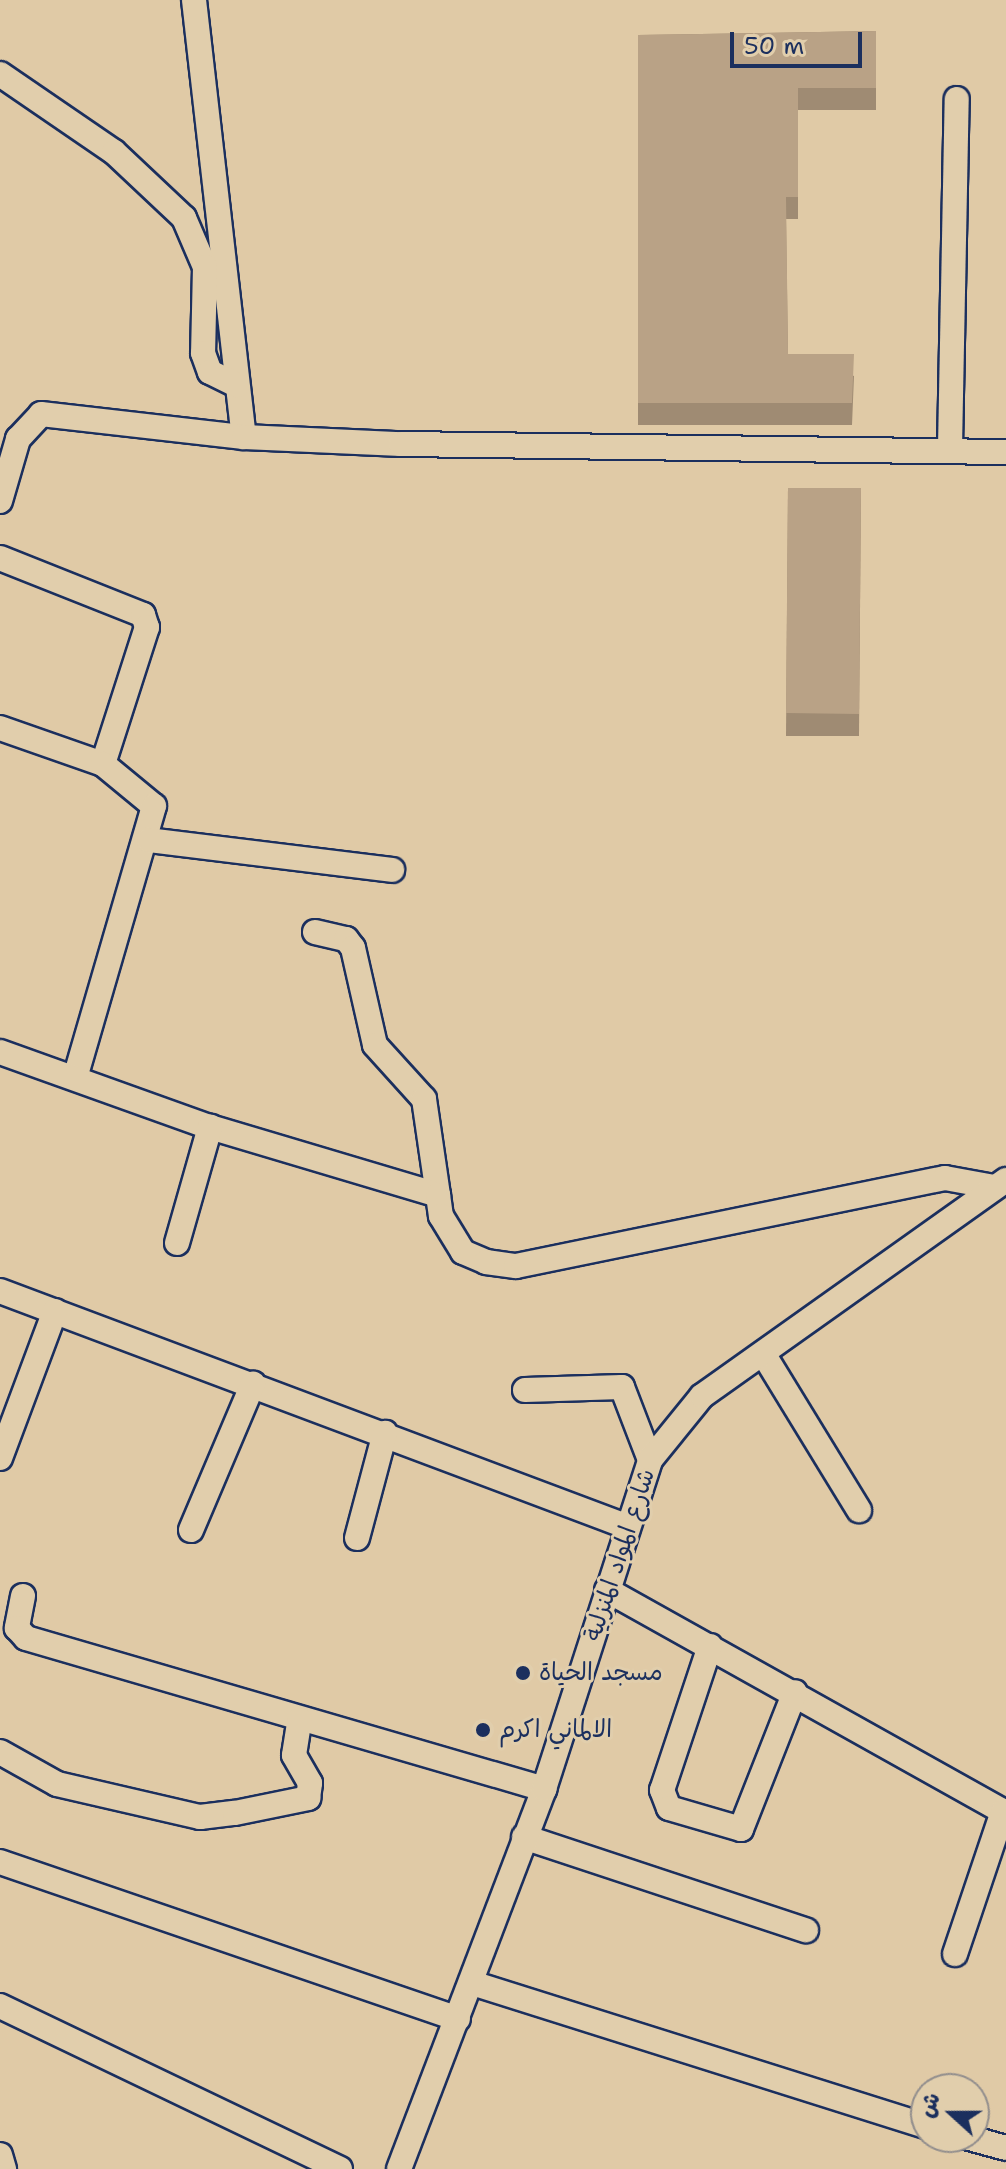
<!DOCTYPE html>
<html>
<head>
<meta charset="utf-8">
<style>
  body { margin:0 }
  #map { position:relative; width:1006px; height:2169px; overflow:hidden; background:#e0caa6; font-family:"Shantell Sans","Playpen Sans Arabic",sans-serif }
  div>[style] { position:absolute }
  .roads { filter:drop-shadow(2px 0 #1b2f5e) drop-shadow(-2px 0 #1b2f5e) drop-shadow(0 2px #1b2f5e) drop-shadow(0 -2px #1b2f5e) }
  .minor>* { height:24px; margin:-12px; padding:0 12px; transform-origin:12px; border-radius:12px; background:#e1ceac }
  .wall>* { inset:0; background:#9f8b73 }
  .building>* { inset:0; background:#b9a286 }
  .dots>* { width:22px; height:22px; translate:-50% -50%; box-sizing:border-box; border:4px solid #e1ceac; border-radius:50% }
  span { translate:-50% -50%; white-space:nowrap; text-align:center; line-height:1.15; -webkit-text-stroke:6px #e1ceac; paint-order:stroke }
  .street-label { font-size:24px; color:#1b2f5e }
  .poi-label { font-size:24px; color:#1b2f5e }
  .left { translate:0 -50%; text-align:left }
  .north { position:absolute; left:910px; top:2073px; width:80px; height:80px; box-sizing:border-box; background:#e1ceac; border:2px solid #928e8d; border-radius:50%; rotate:291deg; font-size:22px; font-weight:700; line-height:32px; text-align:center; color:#1b2f5e }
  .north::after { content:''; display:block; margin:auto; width:28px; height:36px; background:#1b2f5e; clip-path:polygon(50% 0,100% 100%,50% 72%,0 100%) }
  .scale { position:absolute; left:730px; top:32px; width:132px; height:36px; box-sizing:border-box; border:4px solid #1b2f5e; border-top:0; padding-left:10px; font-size:24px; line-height:28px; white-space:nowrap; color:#1b2f5e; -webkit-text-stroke:6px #e1ceac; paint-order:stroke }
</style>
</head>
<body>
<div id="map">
  <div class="roads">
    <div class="minor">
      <div style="left:194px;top:0;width:440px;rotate:83.5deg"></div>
      <div style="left:0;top:74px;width:138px;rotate:34.4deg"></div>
      <div style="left:114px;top:152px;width:96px;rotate:43.3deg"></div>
      <div style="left:184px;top:218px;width:53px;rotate:66.8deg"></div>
      <div style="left:205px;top:267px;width:86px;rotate:91.3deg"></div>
      <div style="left:203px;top:353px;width:20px;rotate:70deg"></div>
      <div style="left:210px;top:372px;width:30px;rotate:26deg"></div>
      <div style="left:950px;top:448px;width:349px;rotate:-88.9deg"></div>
      <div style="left:0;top:501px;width:65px;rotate:-73.8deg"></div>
      <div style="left:18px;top:439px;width:34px;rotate:-47deg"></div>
      <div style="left:41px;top:414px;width:204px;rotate:6.5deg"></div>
      <div style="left:244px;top:437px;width:157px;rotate:2.6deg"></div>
      <div style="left:401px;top:444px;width:605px;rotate:0.76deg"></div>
      <div style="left:0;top:558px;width:154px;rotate:21.7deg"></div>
      <div style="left:143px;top:615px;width:13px;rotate:72deg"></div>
      <div style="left:147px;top:627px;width:144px;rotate:107.8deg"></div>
      <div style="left:0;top:728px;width:109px;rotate:19.3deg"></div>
      <div style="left:103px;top:764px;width:66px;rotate:39.5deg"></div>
      <div style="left:154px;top:806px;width:283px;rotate:106.2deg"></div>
      <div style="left:149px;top:840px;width:245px;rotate:7deg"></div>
      <div style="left:315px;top:932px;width:32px;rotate:13deg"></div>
      <div style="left:346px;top:939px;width:11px;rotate:52deg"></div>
      <div style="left:353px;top:948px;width:99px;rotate:77.2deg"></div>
      <div style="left:375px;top:1045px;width:73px;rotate:47.8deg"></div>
      <div style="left:424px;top:1099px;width:97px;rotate:81.7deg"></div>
      <div style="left:0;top:1052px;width:223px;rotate:19.7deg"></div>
      <div style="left:210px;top:1127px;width:238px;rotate:16.6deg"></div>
      <div style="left:438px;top:1195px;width:21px;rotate:82deg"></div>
      <div style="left:441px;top:1216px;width:42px;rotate:58.6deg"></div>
      <div style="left:463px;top:1252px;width:25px;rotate:23deg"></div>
      <div style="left:486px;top:1262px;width:30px;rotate:8deg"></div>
      <div style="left:516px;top:1266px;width:438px;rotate:-11.6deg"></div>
      <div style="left:945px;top:1178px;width:50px;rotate:10.4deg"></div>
      <div style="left:177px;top:1243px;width:121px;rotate:-74.1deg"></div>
      <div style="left:0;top:1291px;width:669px;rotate:20.58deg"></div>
      <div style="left:764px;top:1355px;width:182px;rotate:58.5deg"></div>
      <div style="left:525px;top:1390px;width:97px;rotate:-1.8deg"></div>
      <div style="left:622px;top:1387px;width:78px;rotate:69deg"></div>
      <div style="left:0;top:1458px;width:157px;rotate:-69.5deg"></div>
      <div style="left:191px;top:1530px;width:159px;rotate:-67deg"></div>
      <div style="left:357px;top:1538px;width:109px;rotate:-75.1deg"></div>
      <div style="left:607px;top:1590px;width:457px;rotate:29.2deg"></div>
      <div style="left:23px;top:1596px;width:33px;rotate:101deg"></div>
      <div style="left:17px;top:1628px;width:13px;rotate:48deg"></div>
      <div style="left:26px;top:1638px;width:540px;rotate:16.25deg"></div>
      <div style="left:710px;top:1646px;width:152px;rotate:108.4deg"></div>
      <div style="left:662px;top:1790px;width:19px;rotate:69deg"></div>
      <div style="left:669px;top:1808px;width:75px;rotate:16.3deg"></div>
      <div style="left:741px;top:1829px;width:147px;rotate:-68.5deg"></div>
      <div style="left:0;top:1752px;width:65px;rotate:29.3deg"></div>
      <div style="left:57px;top:1784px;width:147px;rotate:13deg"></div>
      <div style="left:200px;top:1817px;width:35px;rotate:-7deg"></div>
      <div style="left:235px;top:1813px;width:75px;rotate:-11.6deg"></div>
      <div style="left:308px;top:1798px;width:15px;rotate:-82deg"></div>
      <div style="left:310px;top:1783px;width:32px;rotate:-120deg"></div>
      <div style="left:294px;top:1755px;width:36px;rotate:-81deg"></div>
      <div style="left:524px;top:1837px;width:297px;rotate:18.3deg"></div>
      <div style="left:0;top:1862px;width:484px;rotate:18.9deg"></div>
      <div style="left:955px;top:1954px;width:151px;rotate:-71.4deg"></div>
      <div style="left:472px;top:1983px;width:476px;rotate:17.5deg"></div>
      <div style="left:0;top:2006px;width:377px;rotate:25.6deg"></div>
      <div style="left:966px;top:2137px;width:41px;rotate:15.4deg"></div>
      <div style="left:0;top:2155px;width:15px;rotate:74deg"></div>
      <div style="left:399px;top:2169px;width:407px;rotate:-69.1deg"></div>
      <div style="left:544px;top:1789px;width:346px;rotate:-72.1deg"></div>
      <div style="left:650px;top:1460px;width:82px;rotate:-50.9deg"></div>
      <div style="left:702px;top:1396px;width:373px;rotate:-35.4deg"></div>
    </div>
  </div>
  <div class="wall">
    <div style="clip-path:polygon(876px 31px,876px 110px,798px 110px,798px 219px,786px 219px,788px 354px,854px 376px,852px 425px,638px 425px,638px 35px)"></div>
    <div style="clip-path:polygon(788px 488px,861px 488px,859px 736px,786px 736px)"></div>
  </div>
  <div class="building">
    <div style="clip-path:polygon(876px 31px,876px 88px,798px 88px,798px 197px,786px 197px,788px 354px,854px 354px,852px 403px,638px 403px,638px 35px)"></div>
    <div style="clip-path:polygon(788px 488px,861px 488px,859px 714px,786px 713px)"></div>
  </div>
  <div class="dots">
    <div style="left:523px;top:1673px;background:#1b2f5e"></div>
    <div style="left:483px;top:1730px;background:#1b2f5e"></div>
  </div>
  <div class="street-label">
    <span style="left:620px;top:1555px;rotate:-72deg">شارع المواد المنزلية</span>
  </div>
  <div class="poi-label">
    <span class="left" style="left:539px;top:1673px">مسجد الحياة</span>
    <span class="left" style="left:499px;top:1730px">الالماني اكرم</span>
  </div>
  <div class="north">ش</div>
  <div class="scale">50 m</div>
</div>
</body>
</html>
